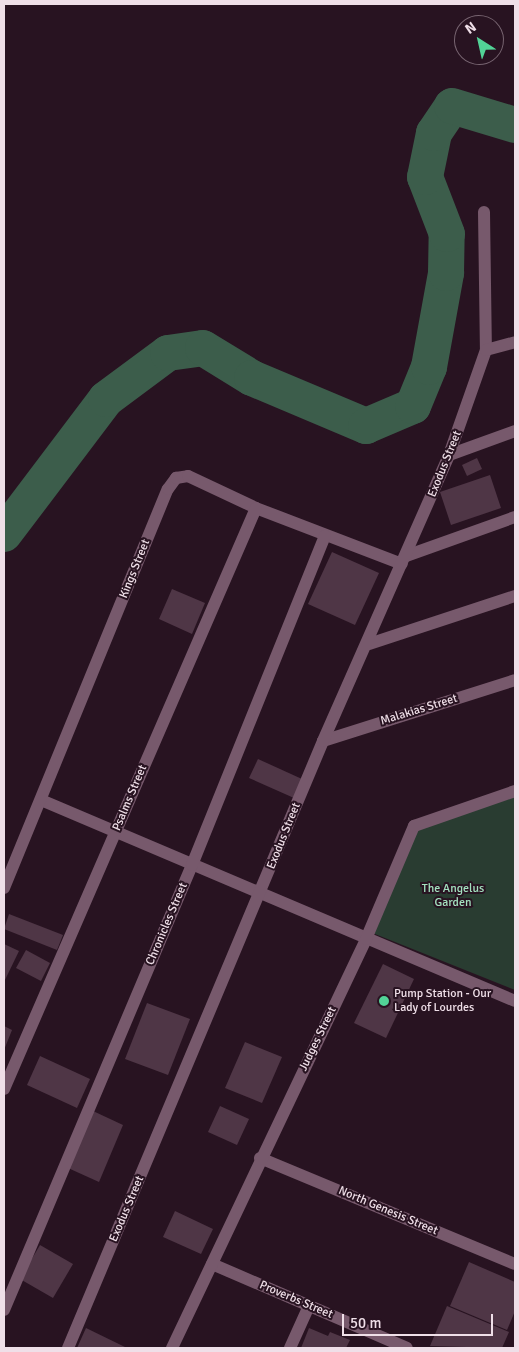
<!DOCTYPE html>
<html>
<head>
<meta charset="utf-8">
<style>
  body { margin:0 }
  #map { position:relative; width:519px; height:1352px; overflow:hidden; background:#281321; font-family:Signika,sans-serif }
  div>[style] { position:absolute }
  .green>* { inset:0; background:#293c31 }
  .river>* { height:36px; margin:-18px; padding:0 18px; transform-origin:18px; border-radius:18px; background:#3c5d4b }
  .building>* { inset:0; background:#4f3646 }
  .minor>* { height:12px; margin:-6px; padding:0 6px; transform-origin:6px; border-radius:6px; background:#77596c }
  .dots>* { width:14px; height:14px; translate:-50% -50%; box-sizing:border-box; border:2px solid #281321; border-radius:50% }
  span { translate:-50% -50%; white-space:nowrap; text-align:center; line-height:1.15; -webkit-text-stroke:4px #281321; paint-order:stroke }
  .street-label { font-size:12px; color:#efdfe8 }
  .park-label { font-size:12px; color:#a3e1bf }
  .poi-label { font-size:12px; color:#efdfe8 }
  .left { translate:0 -50%; text-align:left }
  .frame { position:absolute; inset:0; border:5px solid #efdfe8; pointer-events:none }
  .north { position:absolute; left:454px; top:15px; width:50px; height:50px; box-sizing:border-box; background:#281321; border:1px solid #786571; border-radius:50%; rotate:325deg; font-size:14px; font-weight:700; line-height:20px; text-align:center; color:#efdfe8 }
  .north::after { content:''; display:block; margin:auto; width:18px; height:22px; background:#52d397; clip-path:polygon(50% 0,100% 100%,50% 72%,0 100%) }
  .scale { position:absolute; left:342px; top:1314px; width:151px; height:22px; box-sizing:border-box; border:2px solid #efdfe8; border-top:0; padding-left:6px; font-size:15px; line-height:18px; white-space:nowrap; color:#efdfe8; -webkit-text-stroke:4px #281321; paint-order:stroke }
</style>
</head>
<body>
<div id="map">
  <div class="green">
    <div style="clip-path:polygon(515px 794px,515px 990px,370px 932px,417px 827px)"></div>
  </div>
  <div class="river">
    <div style="left:4px;top:534px;width:169px;rotate:-52.9deg"></div>
    <div style="left:106px;top:399px;width:77px;rotate:-36.6deg"></div>
    <div style="left:168px;top:353px;width:35px;rotate:-8deg"></div>
    <div style="left:203px;top:348px;width:57px;rotate:31.5deg"></div>
    <div style="left:252px;top:378px;width:124px;rotate:22.8deg"></div>
    <div style="left:366px;top:426px;width:51px;rotate:-23.1deg"></div>
    <div style="left:413px;top:406px;width:42px;rotate:-67.7deg"></div>
    <div style="left:429px;top:367px;width:96px;rotate:-79.7deg"></div>
    <div style="left:446px;top:273px;width:39px;rotate:-89deg"></div>
    <div style="left:447px;top:234px;width:61px;rotate:-111.1deg"></div>
    <div style="left:425px;top:177px;width:45px;rotate:-78.4deg"></div>
    <div style="left:434px;top:133px;width:32px;rotate:-56deg"></div>
    <div style="left:452px;top:106px;width:66px;rotate:16.8deg"></div>
  </div>
  <div class="building">
    <div style="clip-path:polygon(477px 458px,482px 469px,467px 476px,462px 465px)"></div>
    <div style="clip-path:polygon(490px 475px,501px 508px,451px 525px,440px 492px)"></div>
    <div style="clip-path:polygon(332px 552px,379px 573px,355px 625px,308px 604px)"></div>
    <div style="clip-path:polygon(172px 589px,205px 603px,192px 634px,159px 619px)"></div>
    <div style="clip-path:polygon(258px 759px,302px 779px,294px 798px,249px 778px)"></div>
    <div style="clip-path:polygon(9px 914px,63px 935px,57px 950px,4px 929px)"></div>
    <div style="clip-path:polygon(4px 944px,19px 951px,4px 982px)"></div>
    <div style="clip-path:polygon(26px 950px,50px 963px,41px 981px,16px 968px)"></div>
    <div style="clip-path:polygon(383px 964px,414px 979px,386px 1038px,354px 1023px)"></div>
    <div style="clip-path:polygon(147px 1003px,190px 1019px,168px 1075px,125px 1059px)"></div>
    <div style="clip-path:polygon(4px 1026px,12px 1030px,4px 1050px)"></div>
    <div style="clip-path:polygon(245px 1042px,282px 1057px,262px 1103px,225px 1088px)"></div>
    <div style="clip-path:polygon(40px 1056px,90px 1079px,77px 1108px,27px 1085px)"></div>
    <div style="clip-path:polygon(220px 1106px,249px 1119px,237px 1145px,208px 1132px)"></div>
    <div style="clip-path:polygon(93px 1111px,123px 1125px,99px 1182px,68px 1168px)"></div>
    <div style="clip-path:polygon(175px 1211px,213px 1229px,201px 1254px,163px 1237px)"></div>
    <div style="clip-path:polygon(40px 1245px,73px 1264px,53px 1298px,20px 1279px)"></div>
    <div style="clip-path:polygon(469px 1262px,515px 1282px,515px 1311px,507px 1330px,450px 1306px)"></div>
    <div style="clip-path:polygon(447px 1306px,509px 1332px,502px 1348px,430px 1346px)"></div>
    <div style="clip-path:polygon(86px 1328px,125px 1347px,124px 1348px,77px 1348px)"></div>
    <div style="clip-path:polygon(309px 1328px,328px 1336px,330px 1332px,350px 1340px,346px 1348px,301px 1348px)"></div>
  </div>
  <div class="minor">
    <div style="left:484px;top:212px;width:138px;rotate:89.2deg"></div>
    <div style="left:449px;top:455px;width:70px;rotate:-20deg"></div>
    <div style="left:406px;top:556px;width:116px;rotate:-19.7deg"></div>
    <div style="left:369px;top:644px;width:154px;rotate:-18.2deg"></div>
    <div style="left:323px;top:741px;width:201px;rotate:-17.6deg"></div>
    <div style="left:41px;top:800px;width:515px;rotate:22.98deg"></div>
    <div style="left:4px;top:888px;width:431px;rotate:-67.7deg"></div>
    <div style="left:168px;top:489px;width:14px;rotate:-54deg"></div>
    <div style="left:176px;top:478px;width:12px;rotate:-9deg"></div>
    <div style="left:188px;top:476px;width:75px;rotate:25.2deg"></div>
    <div style="left:256px;top:508px;width:156px;rotate:21deg"></div>
    <div style="left:4px;top:1089px;width:633px;rotate:-66.55deg"></div>
    <div style="left:260px;top:1158px;width:276px;rotate:22.6deg"></div>
    <div style="left:212px;top:1264px;width:212px;rotate:23.3deg"></div>
    <div style="left:4px;top:1310px;width:483px;rotate:-67.1deg"></div>
    <div style="left:192px;top:865px;width:355px;rotate:-68deg"></div>
    <div style="left:68px;top:1348px;width:658px;rotate:-67.21deg"></div>
    <div style="left:323px;top:741px;width:313px;rotate:-66.2deg"></div>
    <div style="left:449px;top:455px;width:111px;rotate:-70.6deg"></div>
    <div style="left:486px;top:350px;width:30px;rotate:-15deg"></div>
    <div style="left:172px;top:1348px;width:453px;rotate:-64.6deg"></div>
    <div style="left:366px;top:939px;width:123px;rotate:-67deg"></div>
    <div style="left:414px;top:826px;width:107px;rotate:-19.1deg"></div>
    <div style="left:290px;top:1348px;width:46px;rotate:-65.7deg"></div>
  </div>
  <div class="dots">
    <div style="left:384px;top:1001px;background:#52d397"></div>
  </div>
  <div class="street-label">
    <span style="left:445px;top:464px;rotate:-68deg">Exodus Street</span>
    <span style="left:135px;top:569px;rotate:-68deg">Kings Street</span>
    <span style="left:419px;top:710px;rotate:-17deg">Malakias Street</span>
    <span style="left:130px;top:798px;rotate:-67deg">Psalms Street</span>
    <span style="left:284px;top:836px;rotate:-68deg">Exodus Street</span>
    <span style="left:167px;top:924px;rotate:-67deg">Chronicles Street</span>
    <span style="left:318px;top:1039px;rotate:-64deg">Judges Street</span>
    <span style="left:127px;top:1209px;rotate:-67deg">Exodus Street</span>
    <span style="left:388px;top:1211px;rotate:23deg">North Genesis Street</span>
    <span style="left:296px;top:1300px;rotate:23deg">Proverbs Street</span>
  </div>
  <div class="park-label">
    <span style="left:453px;top:896px">The Angelus<br>Garden</span>
  </div>
  <div class="poi-label">
    <span class="left" style="left:394px;top:1001px">Pump Station - Our<br>Lady of Lourdes</span>
  </div>
  <div class="frame"></div>
  <div class="north">N</div>
  <div class="scale">50 m</div>
</div>
</body>
</html>
